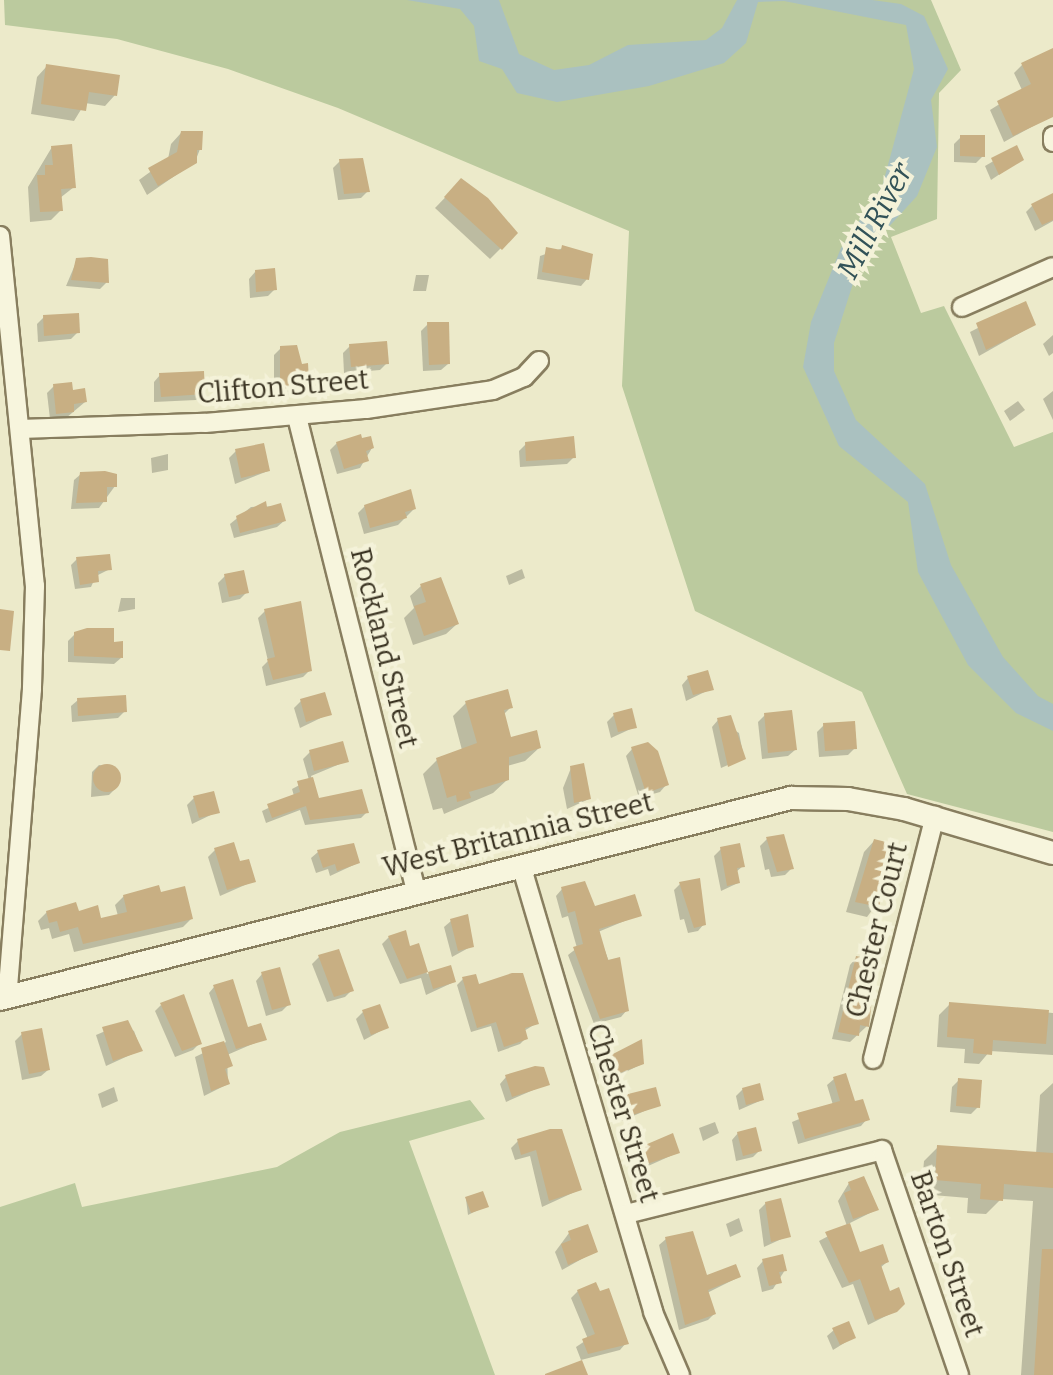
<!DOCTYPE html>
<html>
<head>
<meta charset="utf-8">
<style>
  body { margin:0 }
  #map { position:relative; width:1053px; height:1375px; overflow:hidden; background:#eceaca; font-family:Bitter,serif }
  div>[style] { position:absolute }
  .green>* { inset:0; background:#bbca9e }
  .water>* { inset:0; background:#aac1c0 }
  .shadow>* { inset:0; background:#0003 }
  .building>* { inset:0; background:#c8af83 }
  .round { border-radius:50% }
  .roads { filter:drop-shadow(2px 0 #887e5f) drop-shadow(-2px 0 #887e5f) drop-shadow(0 2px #887e5f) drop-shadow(0 -2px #887e5f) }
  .minor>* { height:18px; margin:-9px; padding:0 9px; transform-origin:9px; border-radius:9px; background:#f7f5dd }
  .tertiary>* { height:22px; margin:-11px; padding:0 11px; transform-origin:11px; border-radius:11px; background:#f7f5dd }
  span { translate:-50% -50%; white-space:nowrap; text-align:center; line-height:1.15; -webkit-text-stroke:8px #f4f2d9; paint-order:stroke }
  .street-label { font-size:28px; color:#3a3322 }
  .water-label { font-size:30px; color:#325258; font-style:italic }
</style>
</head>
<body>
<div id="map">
  <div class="green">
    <div style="clip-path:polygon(4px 0,931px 0,961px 70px,939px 93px,937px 219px,891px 237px,921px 313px,944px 306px,1014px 447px,1053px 432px,1053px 832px,907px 794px,862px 692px,695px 611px,622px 386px,629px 231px,338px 108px,228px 69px,117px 39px,5px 25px)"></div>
    <div style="clip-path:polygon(470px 1100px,485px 1119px,409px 1141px,495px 1375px,0 1375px,0 1207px,75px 1183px,82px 1207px,277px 1167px,340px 1132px)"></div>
  </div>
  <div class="water">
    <div style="clip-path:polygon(407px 0,499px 0,519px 54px,554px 70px,589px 65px,628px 45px,706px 40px,722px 28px,737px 0,872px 0,901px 4px,924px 16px,948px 69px,931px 100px,937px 147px,917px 196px,874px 243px,856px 274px,834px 343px,834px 371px,856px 420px,925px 484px,951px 565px,1003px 657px,1038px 696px,1053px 704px,1053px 731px,1016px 713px,968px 665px,918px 572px,908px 502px,839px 446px,803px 367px,811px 322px,841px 248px,882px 187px,914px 69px,906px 25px,784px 1px,758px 2px,746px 43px,724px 63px,649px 86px,557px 102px,517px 93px,502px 69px,479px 61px,474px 26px,460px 9px)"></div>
  </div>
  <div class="shadow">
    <div style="clip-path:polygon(1053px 50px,1053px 115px,1004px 142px,990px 110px,1022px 90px,1014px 73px,1022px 65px)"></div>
    <div style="clip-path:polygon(47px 66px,115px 95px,105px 106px,85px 103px,74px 121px,31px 114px,37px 77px)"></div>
    <div style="clip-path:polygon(181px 133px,200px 149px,195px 162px,147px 195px,139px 180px,168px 159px,171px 144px)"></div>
    <div style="clip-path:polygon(961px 137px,983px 156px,976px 163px,954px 162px,954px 144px)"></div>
    <div style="clip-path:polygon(52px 147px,74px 187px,60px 198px,61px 210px,51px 220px,30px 222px,28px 187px)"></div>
    <div style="clip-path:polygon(1016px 148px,1022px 159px,991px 180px,985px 166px)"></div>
    <div style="clip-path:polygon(340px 161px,368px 191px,361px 198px,338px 200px,333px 168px)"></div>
    <div style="clip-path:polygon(461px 181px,516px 233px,490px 259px,435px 208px)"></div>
    <div style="clip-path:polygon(1053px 205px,1053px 221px,1035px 231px,1026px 212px,1032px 206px)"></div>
    <div style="clip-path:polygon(563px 248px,587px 279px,581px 286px,537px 279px,540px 256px)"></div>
    <div style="clip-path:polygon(77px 260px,107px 282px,100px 289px,66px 286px)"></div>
    <div style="clip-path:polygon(255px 272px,275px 289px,268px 296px,250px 298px,249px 279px)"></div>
    <div style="clip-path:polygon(416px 275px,429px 275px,426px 291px,413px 291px)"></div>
    <div style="clip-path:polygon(1025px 304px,1034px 325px,979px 356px,970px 332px)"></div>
    <div style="clip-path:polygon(44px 317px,78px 332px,71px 339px,38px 342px,37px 324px)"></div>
    <div style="clip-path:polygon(428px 324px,448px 364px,441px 370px,423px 371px,421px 331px)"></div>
    <div style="clip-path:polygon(1053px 335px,1053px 353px,1049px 356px,1043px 344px)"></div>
    <div style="clip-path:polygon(350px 346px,387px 363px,380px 370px,344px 373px,343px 353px)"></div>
    <div style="clip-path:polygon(281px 348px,306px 380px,294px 395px,274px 396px,274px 355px)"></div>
    <div style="clip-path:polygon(160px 375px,203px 394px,196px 400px,154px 402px,154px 382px)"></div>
    <div style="clip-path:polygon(54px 386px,71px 392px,85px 402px,66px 418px,50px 419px,47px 393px)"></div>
    <div style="clip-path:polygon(1053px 391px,1053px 420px,1043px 399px)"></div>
    <div style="clip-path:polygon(1018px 401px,1025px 410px,1010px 421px,1004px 411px)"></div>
    <div style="clip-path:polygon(337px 443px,372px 448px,360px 468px,337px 474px,330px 450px)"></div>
    <div style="clip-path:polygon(526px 444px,574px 457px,567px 464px,520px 467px,519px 451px)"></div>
    <div style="clip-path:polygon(236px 451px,268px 471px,235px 484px,229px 458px)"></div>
    <div style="clip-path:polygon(168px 454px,168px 470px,152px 473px,151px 458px)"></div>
    <div style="clip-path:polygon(81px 474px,115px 486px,99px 508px,71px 509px,74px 480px)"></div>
    <div style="clip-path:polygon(280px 506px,284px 521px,277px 527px,234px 538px,230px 524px,251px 507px)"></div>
    <div style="clip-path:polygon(365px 506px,414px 509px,398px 525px,364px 534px,358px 513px)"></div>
    <div style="clip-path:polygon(77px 559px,110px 569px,96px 576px,91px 587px,75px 589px,71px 565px)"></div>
    <div style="clip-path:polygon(522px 569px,525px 578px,509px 585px,506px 576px)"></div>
    <div style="clip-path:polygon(225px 576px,247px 592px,240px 599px,222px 603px,218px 583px)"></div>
    <div style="clip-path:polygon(421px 586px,457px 624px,446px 634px,413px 645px,404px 618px,414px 608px,410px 596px)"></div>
    <div style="clip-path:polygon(121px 598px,135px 598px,135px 609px,118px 612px)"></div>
    <div style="clip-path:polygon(265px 611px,310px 670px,303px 677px,266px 686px,262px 667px,268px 661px,258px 618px)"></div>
    <div style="clip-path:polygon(75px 634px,112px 644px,121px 658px,114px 664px,68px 662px,68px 641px)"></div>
    <div style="clip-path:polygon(688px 678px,711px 689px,686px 701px,682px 685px)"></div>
    <div style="clip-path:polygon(78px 700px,125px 711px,118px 718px,72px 722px,71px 706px)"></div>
    <div style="clip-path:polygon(301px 701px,329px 714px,300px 728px,294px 708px)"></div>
    <div style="clip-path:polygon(466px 703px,511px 707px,503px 715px,510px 739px,539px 748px,525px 761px,507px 766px,507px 780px,493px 793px,444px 814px,442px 808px,433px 810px,423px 774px,437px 760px,462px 750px,453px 716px)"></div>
    <div style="clip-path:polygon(614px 715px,635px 727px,611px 738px,607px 722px)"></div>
    <div style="clip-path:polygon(765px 715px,795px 750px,788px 756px,762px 759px,758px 722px)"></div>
    <div style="clip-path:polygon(718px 720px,739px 733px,744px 758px,721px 768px,712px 727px)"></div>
    <div style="clip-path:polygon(824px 725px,855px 748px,848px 755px,819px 757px,817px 732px)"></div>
    <div style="clip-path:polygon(632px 749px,666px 785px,660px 792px,639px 798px,626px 756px)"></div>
    <div style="clip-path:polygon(310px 752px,347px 761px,311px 776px,318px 800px,367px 812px,361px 818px,305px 825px,300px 810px,266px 823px,262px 811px,294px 796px,292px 789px,309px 780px,303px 759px)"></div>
    <div style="clip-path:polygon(99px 765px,115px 767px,116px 788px,109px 795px,91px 797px,92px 772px)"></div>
    <div style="clip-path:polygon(571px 768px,589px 799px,567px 809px,563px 788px)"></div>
    <div style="clip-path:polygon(194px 798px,217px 812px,192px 824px,187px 805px)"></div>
    <div style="clip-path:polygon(767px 839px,792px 868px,785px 875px,771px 877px,769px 869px,765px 870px,760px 846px)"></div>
    <div style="clip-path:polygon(874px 841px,897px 864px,893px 882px,867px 917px,846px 912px,864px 852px)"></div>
    <div style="clip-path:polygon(721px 849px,743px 866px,736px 872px,738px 883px,721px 891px,714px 856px)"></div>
    <div style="clip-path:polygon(215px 850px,239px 864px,254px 881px,220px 896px,208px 857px)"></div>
    <div style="clip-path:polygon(318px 852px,358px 863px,330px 876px,328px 869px,316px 873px,311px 858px)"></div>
    <div style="clip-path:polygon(680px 884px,704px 924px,698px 931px,688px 933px,684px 919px,680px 920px,674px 890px)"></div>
    <div style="clip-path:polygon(562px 889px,594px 909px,639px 915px,598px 932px,627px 1010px,621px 1017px,594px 1024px,568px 955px,577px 948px,568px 916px,562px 918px,556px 896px)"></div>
    <div style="clip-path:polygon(159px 894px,191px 919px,183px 927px,74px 952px,69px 934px,52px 939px,49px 928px,41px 930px,38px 921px,47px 912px,100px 920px,118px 916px,115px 905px,124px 896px)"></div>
    <div style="clip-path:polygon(451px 921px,472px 946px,452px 957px,444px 927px)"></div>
    <div style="clip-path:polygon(389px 937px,409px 948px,418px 946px,427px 974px,449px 967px,454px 982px,426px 995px,421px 978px,400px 984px,382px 944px)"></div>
    <div style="clip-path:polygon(319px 957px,351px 991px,345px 997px,327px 1002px,312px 964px)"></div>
    <div style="clip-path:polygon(856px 958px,868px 971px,867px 1026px,850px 1042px,832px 1039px,850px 965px)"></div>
    <div style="clip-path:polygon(262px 974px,289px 1004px,282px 1011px,266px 1016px,256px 981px)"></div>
    <div style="clip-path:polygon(463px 979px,537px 1023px,524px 1031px,526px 1038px,520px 1044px,498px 1052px,491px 1026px,471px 1032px,457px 985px)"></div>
    <div style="clip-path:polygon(214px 987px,246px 1030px,264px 1039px,227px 1055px,228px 1084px,204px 1096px,195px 1057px,226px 1042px,209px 993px)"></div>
    <div style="clip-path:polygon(950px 1004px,1053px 1013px,1053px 1055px,990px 1051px,979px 1064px,964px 1063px,965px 1049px,937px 1047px,939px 1015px)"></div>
    <div style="clip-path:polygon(161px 1005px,199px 1044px,193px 1050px,175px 1057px,155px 1011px)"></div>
    <div style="clip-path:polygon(363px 1012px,386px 1028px,364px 1040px,356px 1019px)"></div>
    <div style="clip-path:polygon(122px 1024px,134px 1031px,141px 1050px,106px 1066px,96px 1035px)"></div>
    <div style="clip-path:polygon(22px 1034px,48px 1070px,41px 1076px,22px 1080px,15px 1041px)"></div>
    <div style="clip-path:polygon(640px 1042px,642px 1064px,611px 1079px,605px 1063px)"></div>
    <div style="clip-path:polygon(506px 1077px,547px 1084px,506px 1102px,500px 1084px)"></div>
    <div style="clip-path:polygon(834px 1079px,867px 1119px,861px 1126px,798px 1144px,792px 1122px,833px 1105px,827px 1085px)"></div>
    <div style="clip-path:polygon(959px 1080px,978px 1107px,971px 1114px,950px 1112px,952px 1087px)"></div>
    <div style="clip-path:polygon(1053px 1083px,1053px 1375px,1021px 1375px,1033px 1201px,1001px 1199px,986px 1214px,967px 1213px,968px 1198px,921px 1194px,924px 1161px,938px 1147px,1036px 1154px,1040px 1095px)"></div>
    <div style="clip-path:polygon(114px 1087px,118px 1101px,102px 1108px,98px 1094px)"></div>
    <div style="clip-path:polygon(743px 1089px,762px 1100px,739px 1110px,736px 1096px)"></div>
    <div style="clip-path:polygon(625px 1097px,658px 1105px,622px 1121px,618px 1104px)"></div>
    <div style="clip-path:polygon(715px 1122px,719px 1133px,703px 1141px,699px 1128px)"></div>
    <div style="clip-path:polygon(561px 1131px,579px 1190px,542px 1207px,530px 1156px,515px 1160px,511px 1148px,518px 1141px)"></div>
    <div style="clip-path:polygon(738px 1133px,759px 1151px,753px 1157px,736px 1161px,732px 1140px)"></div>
    <div style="clip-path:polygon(639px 1150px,677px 1153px,637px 1171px,632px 1157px)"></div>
    <div style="clip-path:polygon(849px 1183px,876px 1210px,848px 1224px,859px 1254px,887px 1262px,880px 1268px,896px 1311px,868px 1325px,853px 1284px,842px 1288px,819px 1241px,847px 1226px,838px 1201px)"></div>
    <div style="clip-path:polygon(466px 1199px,486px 1206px,468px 1215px)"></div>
    <div style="clip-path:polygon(766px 1203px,788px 1236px,764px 1247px,759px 1210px)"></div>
    <div style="clip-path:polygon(739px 1218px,743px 1231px,730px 1237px,726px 1224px)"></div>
    <div style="clip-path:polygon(569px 1233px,596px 1251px,562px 1270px,555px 1252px)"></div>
    <div style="clip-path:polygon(666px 1239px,705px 1278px,739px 1277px,707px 1293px,714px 1314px,708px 1320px,679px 1330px,659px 1245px)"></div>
    <div style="clip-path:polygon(763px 1261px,785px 1270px,773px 1289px,762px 1292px,757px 1268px)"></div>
    <div style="clip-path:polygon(578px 1291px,599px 1294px,626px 1343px,620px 1350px,581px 1360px,576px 1347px,588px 1339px,571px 1298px)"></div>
    <div style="clip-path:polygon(834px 1330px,854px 1337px,833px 1350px,827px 1336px)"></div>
  </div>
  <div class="building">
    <div style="clip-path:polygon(1053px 48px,1053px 117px,1013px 136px,997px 101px,1031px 84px,1021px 63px)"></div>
    <div style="clip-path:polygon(46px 64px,120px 75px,117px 96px,89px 92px,86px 111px,41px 104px)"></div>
    <div style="clip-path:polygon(181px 131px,203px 131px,202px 150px,197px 150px,197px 163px,158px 186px,148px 168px,177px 152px)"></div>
    <div style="clip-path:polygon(960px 135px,985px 135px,985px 157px,960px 156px)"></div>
    <div style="clip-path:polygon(72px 144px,76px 188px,61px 189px,63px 211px,40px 212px,37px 175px,45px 175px,45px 165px,53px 165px,51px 146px)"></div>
    <div style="clip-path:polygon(1017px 145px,1024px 160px,999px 175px,991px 158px)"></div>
    <div style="clip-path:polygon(363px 158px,370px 192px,344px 194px,339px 159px)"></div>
    <div style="clip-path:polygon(461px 178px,488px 198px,518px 233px,502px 250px,444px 197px)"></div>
    <div style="clip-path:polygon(1053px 193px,1053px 220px,1042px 225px,1031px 204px)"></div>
    <div style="clip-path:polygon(562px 245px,593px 254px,589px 280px,542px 272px,546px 247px,561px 250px)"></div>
    <div style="clip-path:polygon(91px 257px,108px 259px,109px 283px,71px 280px,76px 258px)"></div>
    <div style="clip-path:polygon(275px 268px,277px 290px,256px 292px,255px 270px)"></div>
    <div style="clip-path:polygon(1026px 301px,1036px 325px,986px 350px,976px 323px)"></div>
    <div style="clip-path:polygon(79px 313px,80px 333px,44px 336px,43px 315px)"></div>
    <div style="clip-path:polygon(427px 322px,449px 322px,450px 364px,429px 365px)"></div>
    <div style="clip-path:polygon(387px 341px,389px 364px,351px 367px,349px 344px)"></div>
    <div style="clip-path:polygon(297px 345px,302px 364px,308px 363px,309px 381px,303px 381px,303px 389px,280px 390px,280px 346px)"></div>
    <div style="clip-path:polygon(204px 371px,205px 394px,161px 397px,159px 373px)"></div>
    <div style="clip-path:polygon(72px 382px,73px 390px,85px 388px,87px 402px,74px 404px,74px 412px,56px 414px,53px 384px)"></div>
    <div style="clip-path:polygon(361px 434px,362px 438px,371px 436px,374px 448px,366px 451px,369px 461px,344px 469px,336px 442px)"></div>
    <div style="clip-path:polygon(574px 436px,576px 458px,526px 461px,525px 442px)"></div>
    <div style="clip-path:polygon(264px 443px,270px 471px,241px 478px,235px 449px)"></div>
    <div style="clip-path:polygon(105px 471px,117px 474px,117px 487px,107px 487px,107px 502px,76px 503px,80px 472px)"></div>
    <div style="clip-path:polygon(411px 489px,416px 509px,405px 512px,407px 518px,370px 528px,364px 505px)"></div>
    <div style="clip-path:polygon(266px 501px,267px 507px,281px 503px,286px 521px,240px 533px,236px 516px)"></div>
    <div style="clip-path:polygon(110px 554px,112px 570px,98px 571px,99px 582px,80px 585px,76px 557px)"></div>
    <div style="clip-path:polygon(244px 570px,249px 593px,229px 597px,224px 574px)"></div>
    <div style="clip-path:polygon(441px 577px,459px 624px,424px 636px,414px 606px,426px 602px,420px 584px)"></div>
    <div style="clip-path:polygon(301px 601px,312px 671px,273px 680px,267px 659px,275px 657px,264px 609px)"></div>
    <div style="clip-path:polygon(0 609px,14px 611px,10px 651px,0 650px)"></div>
    <div style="clip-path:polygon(87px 628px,114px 628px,114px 642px,123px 641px,123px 658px,74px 656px,74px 632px)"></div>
    <div style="clip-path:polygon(708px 670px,714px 690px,693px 695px,687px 676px)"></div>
    <div style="clip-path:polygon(508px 689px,513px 708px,504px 710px,511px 737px,537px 730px,541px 748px,509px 757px,509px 780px,469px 792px,471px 798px,457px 802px,456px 795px,447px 798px,436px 758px,477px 743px,465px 701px)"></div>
    <div style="clip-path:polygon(325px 692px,332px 715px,306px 722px,300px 699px)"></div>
    <div style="clip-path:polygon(126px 695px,127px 712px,78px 716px,77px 698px)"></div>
    <div style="clip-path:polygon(632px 708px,637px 728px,618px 732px,613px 713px)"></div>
    <div style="clip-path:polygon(792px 710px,797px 750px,768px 753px,764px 713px)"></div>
    <div style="clip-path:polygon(731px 715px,746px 759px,728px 767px,717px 718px)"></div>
    <div style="clip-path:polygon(855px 721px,857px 749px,825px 751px,823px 723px)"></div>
    <div style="clip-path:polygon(343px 741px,349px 762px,314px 771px,309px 750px)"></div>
    <div style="clip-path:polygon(648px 742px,658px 751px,669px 785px,646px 793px,631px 747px)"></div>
    <div style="clip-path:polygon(584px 763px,591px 799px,574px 803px,570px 766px)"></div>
    <div class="round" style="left:93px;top:764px;width:28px;height:28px"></div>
    <div style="clip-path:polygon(313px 777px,319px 798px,362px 789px,369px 813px,310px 820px,306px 806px,272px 818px,267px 804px,300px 792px,297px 781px)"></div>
    <div style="clip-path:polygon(214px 791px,220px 813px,199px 818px,193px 796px)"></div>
    <div style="clip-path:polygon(784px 834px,794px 869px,777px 872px,766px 837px)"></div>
    <div style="clip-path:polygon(874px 839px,894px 844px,893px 862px,899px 864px,895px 883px,885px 881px,879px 907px,855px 902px)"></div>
    <div style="clip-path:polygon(234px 842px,240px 861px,249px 859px,256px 882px,227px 890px,214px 848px)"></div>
    <div style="clip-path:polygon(354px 843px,360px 863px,337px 871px,335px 864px,323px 868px,317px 850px)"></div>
    <div style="clip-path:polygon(740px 843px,745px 867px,737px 868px,740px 883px,727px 886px,720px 847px)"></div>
    <div style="clip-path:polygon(700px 878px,706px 925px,694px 928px,679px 882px)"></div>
    <div style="clip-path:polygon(585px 881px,595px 906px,635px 894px,642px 916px,599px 929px,608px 960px,620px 957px,629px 1011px,600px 1019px,573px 947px,583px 944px,575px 911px,568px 913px,561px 887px)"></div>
    <div style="clip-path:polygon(159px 885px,161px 892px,185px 886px,193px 919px,83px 944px,78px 927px,60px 932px,57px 921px,49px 923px,46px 911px,76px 902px,79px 911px,98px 905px,101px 918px,127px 912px,123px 895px)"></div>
    <div style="clip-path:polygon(468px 914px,474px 947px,458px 951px,450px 919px)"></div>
    <div style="clip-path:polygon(406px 930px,410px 946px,419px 943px,428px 972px,451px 965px,456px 982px,433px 989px,428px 972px,407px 979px,388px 936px)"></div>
    <div style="clip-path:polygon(339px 949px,354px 991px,334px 997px,318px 955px)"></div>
    <div style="clip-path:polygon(856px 956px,872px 959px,870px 970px,875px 971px,869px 1027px,860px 1025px,859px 1036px,838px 1032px)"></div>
    <div style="clip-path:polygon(280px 967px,291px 1005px,272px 1010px,261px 972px)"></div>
    <div style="clip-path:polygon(512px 973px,523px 973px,539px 1024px,525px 1028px,528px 1039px,504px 1047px,496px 1022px,477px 1028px,462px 977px,476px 974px,479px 984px)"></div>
    <div style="clip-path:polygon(233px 979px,248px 1027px,261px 1023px,267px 1040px,236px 1049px,213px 985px)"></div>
    <div style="clip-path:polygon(184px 994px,202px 1044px,182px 1051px,160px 1003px)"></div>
    <div style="clip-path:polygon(949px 1002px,1049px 1010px,1046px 1044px,993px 1040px,992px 1055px,973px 1053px,974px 1039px,947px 1037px)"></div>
    <div style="clip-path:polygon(380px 1004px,389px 1028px,371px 1035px,362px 1010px)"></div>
    <div style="clip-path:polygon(128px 1020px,143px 1051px,113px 1061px,102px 1027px)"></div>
    <div style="clip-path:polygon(42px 1028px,50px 1070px,29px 1074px,21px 1032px)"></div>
    <div style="clip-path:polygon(642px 1039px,644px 1064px,617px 1074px,611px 1055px)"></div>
    <div style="clip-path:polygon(224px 1041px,233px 1066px,225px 1069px,230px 1084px,211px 1091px,201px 1048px)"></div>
    <div style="clip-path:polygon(535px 1066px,544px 1067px,550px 1085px,512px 1097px,505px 1075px)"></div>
    <div style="clip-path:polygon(846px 1073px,855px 1101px,863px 1099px,870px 1120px,805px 1139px,797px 1113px,840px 1101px,833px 1077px)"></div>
    <div style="clip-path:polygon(958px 1078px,982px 1080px,980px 1108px,956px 1106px)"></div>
    <div style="clip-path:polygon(760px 1083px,764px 1100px,746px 1105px,742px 1088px)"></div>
    <div style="clip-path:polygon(656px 1087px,661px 1106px,629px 1116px,624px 1095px)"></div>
    <div style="clip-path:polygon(756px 1127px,762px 1151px,743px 1156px,737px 1132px)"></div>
    <div style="clip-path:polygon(550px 1129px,562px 1129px,582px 1190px,549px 1201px,536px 1150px,521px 1155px,517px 1139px)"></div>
    <div style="clip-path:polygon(673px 1133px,680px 1153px,644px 1165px,638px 1148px)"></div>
    <div style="clip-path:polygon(937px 1145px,1053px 1153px,1053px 1188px,1004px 1184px,1003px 1201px,980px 1199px,981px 1184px,935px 1180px)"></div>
    <div style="clip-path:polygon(864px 1176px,879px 1210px,853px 1219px,844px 1193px,851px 1190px,848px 1182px)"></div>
    <div style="clip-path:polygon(483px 1191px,489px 1207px,471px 1213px,465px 1197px)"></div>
    <div style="clip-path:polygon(781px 1198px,791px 1237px,771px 1242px,765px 1202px)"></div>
    <div style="clip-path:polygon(850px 1223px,860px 1252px,883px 1244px,889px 1262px,881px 1265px,890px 1291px,899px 1287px,905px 1304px,897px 1312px,875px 1320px,860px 1279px,849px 1283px,825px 1232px)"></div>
    <div style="clip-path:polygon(588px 1224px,598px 1252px,568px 1265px,561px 1244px,571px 1240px,568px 1231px)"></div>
    <div style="clip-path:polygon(693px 1231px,707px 1275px,736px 1264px,741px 1277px,708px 1290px,716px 1314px,685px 1325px,665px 1237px)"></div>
    <div style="clip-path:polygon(1042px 1249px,1053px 1249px,1053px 1375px,1034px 1375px)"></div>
    <div style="clip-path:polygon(783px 1254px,787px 1271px,779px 1272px,782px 1283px,769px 1286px,762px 1259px)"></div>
    <div style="clip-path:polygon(596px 1282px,600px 1291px,609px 1288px,629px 1344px,588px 1354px,582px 1339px,595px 1334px,577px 1290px)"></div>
    <div style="clip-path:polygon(849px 1321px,856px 1338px,840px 1345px,832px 1328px)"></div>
    <div style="clip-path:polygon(582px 1360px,588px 1375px,545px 1375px,545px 1374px)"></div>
  </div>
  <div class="roads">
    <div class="minor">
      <div style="left:1053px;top:136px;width:6px;rotate:90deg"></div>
      <div style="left:0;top:236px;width:352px;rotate:84.3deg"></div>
      <div style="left:35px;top:586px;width:103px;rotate:91.7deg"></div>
      <div style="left:32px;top:689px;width:309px;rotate:94.6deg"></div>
      <div style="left:962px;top:307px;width:99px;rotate:-23.7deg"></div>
      <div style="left:297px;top:417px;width:491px;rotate:75.9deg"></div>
      <div style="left:20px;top:429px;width:185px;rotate:-1.9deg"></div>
      <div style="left:205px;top:423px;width:162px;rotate:-5deg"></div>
      <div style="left:366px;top:409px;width:128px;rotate:-8.5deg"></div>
      <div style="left:493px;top:390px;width:34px;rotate:-23deg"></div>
      <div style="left:524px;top:377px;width:22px;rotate:-47deg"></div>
      <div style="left:521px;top:865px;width:466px;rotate:73.5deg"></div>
      <div style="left:653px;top:1312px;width:69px;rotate:66.8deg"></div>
      <div style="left:873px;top:1059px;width:251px;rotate:-75.7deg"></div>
      <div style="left:626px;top:1214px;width:264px;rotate:-14deg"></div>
      <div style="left:882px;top:1150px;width:238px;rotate:71.1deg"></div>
    </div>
    <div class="tertiary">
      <div style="left:0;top:999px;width:816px;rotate:-14.26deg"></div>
      <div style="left:791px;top:798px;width:57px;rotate:1deg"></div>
      <div style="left:848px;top:799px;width:57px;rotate:10.1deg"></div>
      <div style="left:904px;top:809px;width:155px;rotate:16.5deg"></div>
    </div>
  </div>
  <div class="street-label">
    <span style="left:283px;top:387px;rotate:-5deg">Clifton Street</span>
    <span style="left:384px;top:648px;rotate:76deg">Rockland Street</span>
    <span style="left:518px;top:835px;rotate:-14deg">West Britannia Street</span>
    <span style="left:877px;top:930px;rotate:-76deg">Chester Court</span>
    <span style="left:623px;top:1113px;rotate:73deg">Chester Street</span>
    <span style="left:947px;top:1254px;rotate:71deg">Barton Street</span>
  </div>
  <div class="water-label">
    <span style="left:875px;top:221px;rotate:-62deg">Mill River</span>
  </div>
</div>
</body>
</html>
